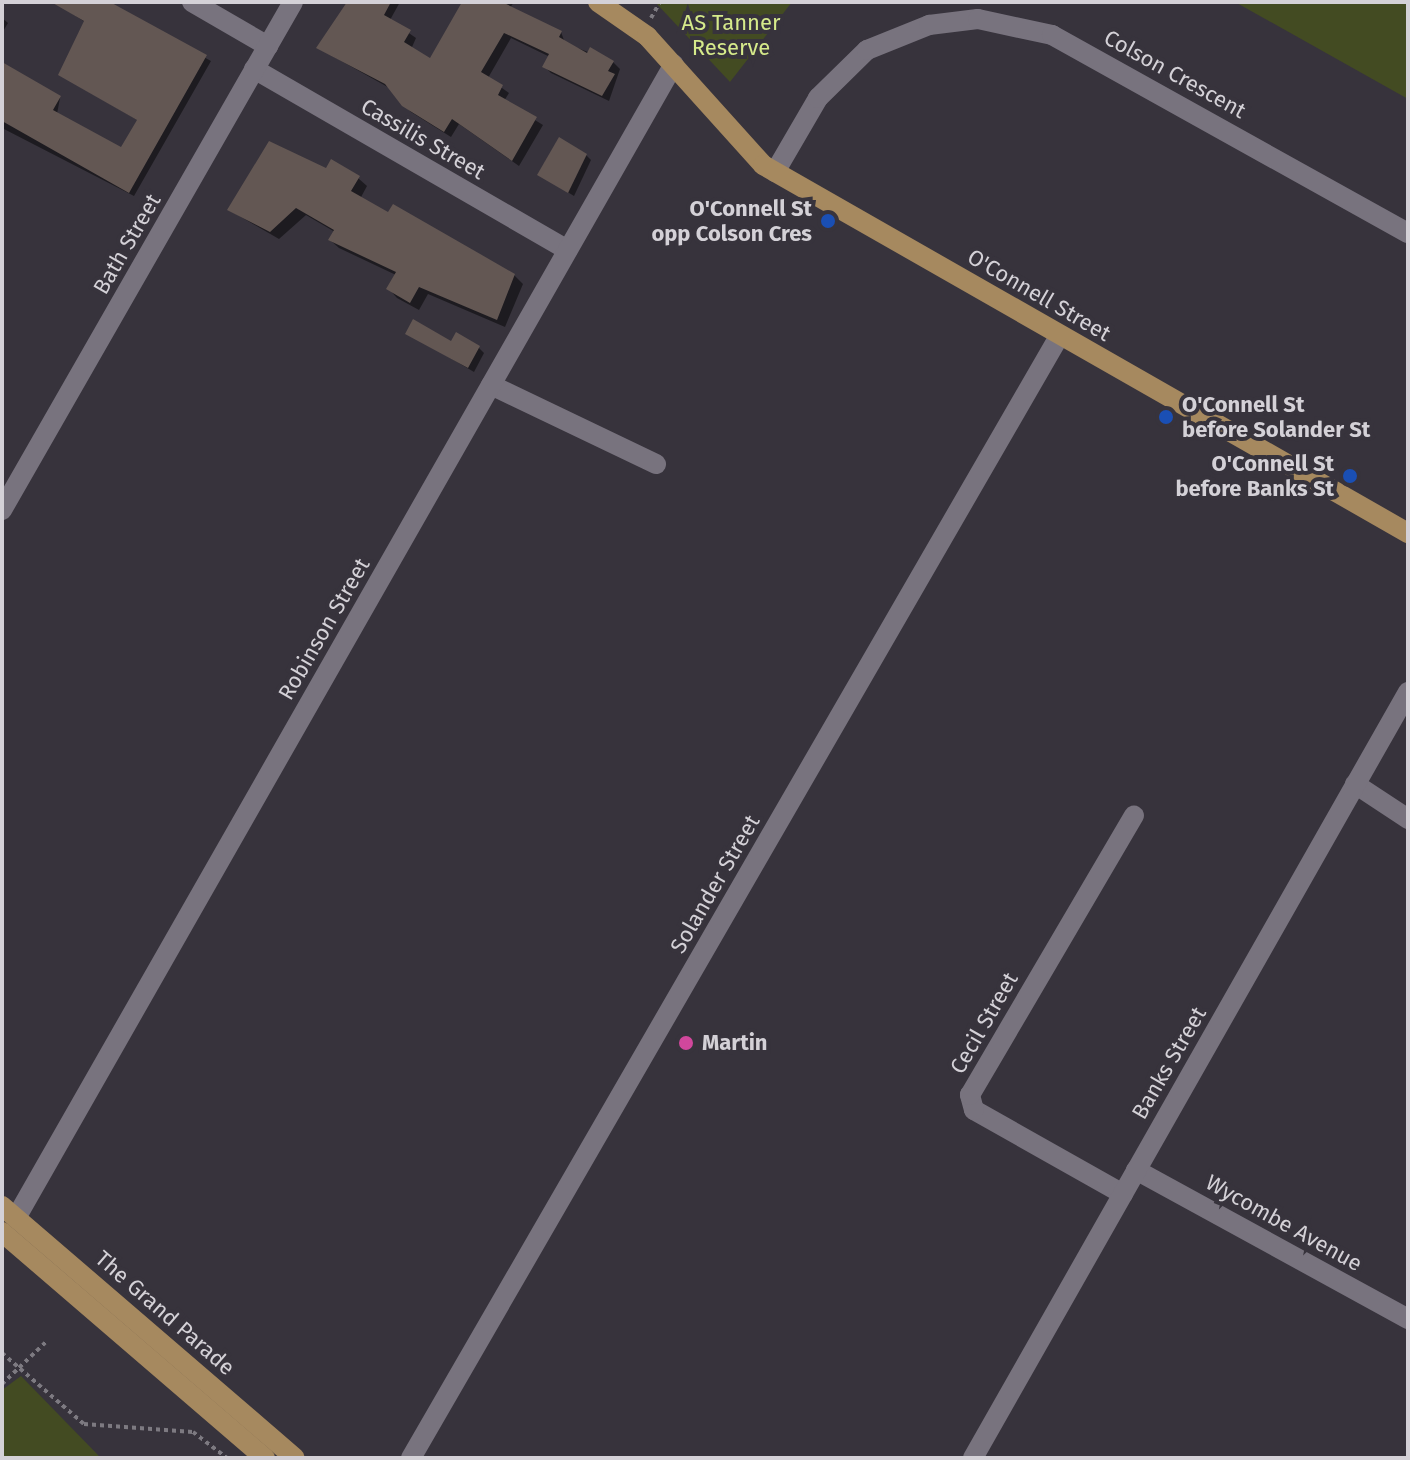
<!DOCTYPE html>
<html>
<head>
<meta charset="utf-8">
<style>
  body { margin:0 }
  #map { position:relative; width:1410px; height:1460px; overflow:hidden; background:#37333c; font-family:"Fira Sans",sans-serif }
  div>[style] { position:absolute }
  .green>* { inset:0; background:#434b22 }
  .shadow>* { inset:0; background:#0007 }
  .building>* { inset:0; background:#635753 }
  .path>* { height:4px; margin-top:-2px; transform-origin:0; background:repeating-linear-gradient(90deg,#7d7a81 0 4px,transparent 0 8px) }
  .minor>* { height:20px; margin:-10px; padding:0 10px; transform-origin:10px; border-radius:10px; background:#78737e }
  .major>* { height:20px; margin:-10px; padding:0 10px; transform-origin:10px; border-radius:10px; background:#a6895f }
  .dots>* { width:22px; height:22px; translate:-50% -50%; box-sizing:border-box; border:4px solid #37333c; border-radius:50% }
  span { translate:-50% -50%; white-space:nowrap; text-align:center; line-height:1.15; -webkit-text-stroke:8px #37333c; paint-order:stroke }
  .park-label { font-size:22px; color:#d6ea8b }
  .street-label { font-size:22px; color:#d4d1d7 }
  .poi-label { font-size:22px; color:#d4d1d7; font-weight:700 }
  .right { translate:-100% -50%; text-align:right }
  .left { translate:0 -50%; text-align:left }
  .frame { position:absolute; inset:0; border:4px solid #d4d1d7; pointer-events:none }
</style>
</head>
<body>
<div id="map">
  <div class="green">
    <div style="clip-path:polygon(655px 2px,792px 2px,730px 82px)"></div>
    <div style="clip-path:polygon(1235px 2px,1408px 2px,1408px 99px)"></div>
    <div style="clip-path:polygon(21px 1376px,98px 1455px,100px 1458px,2px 1458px,2px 1390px)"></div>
  </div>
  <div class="shadow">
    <div style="clip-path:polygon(54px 2px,103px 2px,211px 61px,134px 196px,2px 128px,2px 65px,60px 98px,57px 114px,121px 150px,139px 121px,60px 75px,85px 22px)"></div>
    <div style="clip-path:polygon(349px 2px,400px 2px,390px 20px,416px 38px,393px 90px,318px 48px)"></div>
    <div style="clip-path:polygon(465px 2px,514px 2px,510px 8px,561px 32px,565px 43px,613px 62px,620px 69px,609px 101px,551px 73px,544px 66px,550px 57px,511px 38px,488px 78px,509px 93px,504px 101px,543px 125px,519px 166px,459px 124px,451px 137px,411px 112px,405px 106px)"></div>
    <div style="clip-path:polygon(2px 18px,8px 23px,2px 33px)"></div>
    <div style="clip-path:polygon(586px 155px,591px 160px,574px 196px,540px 175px)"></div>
    <div style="clip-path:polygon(327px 170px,358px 178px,367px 186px,360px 199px,514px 275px,523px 284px,505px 327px,428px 294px,419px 310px,397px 298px,389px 289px,396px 275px,339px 248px,330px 240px,335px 232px,306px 215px,279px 239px,229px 210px)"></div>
    <div style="clip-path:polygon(408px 333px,479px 348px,484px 353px,474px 372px)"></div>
  </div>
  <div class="building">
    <div style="clip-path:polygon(51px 2px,110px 2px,207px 55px,129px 193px,2px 121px,2px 62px,61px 96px,53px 110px,121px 147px,137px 120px,58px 75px,84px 21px)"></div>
    <div style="clip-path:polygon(347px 2px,391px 2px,384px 15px,411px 30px,404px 42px,430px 58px,462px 2px,502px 2px,562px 31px,559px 37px,587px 53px,590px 47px,614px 61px,608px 71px,615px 74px,602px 96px,542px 67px,549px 54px,504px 33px,481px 72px,503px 85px,498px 95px,537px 117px,512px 161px,452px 119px,444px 132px,402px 106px,385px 84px,316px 48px)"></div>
    <div style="clip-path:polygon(559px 137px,587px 154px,568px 193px,537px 175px)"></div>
    <div style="clip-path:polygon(269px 141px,326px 168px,331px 159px,360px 176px,351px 191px,388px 212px,393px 204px,515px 274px,497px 320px,419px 287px,410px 303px,386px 289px,396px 272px,328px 240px,334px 230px,296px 208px,270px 232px,227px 210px)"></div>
    <div style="clip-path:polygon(413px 319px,451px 341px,456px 332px,480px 346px,468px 368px,405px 334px)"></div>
  </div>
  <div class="path">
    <div style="left:651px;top:18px;width:18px;rotate:-61deg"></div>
    <div style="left:2px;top:1353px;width:108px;rotate:40.9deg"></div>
    <div style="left:84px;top:1424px;width:109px;rotate:4.2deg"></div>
    <div style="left:193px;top:1432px;width:43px;rotate:37.4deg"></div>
    <div style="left:2px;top:1384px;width:62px;rotate:-43.7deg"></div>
  </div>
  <div class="minor">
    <div style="left:192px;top:2px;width:88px;rotate:30.1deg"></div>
    <div style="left:254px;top:69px;width:362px;rotate:30deg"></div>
    <div style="left:775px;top:172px;width:86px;rotate:-59.8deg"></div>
    <div style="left:818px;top:98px;width:69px;rotate:-44.4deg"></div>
    <div style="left:867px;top:50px;width:67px;rotate:-22deg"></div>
    <div style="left:929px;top:25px;width:49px;rotate:-7deg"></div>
    <div style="left:978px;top:19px;width:76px;rotate:12.2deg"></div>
    <div style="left:1052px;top:35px;width:407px;rotate:29.1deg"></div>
    <div style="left:491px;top:385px;width:183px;rotate:25.6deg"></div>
    <div style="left:2px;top:510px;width:585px;rotate:-60.19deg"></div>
    <div style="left:1355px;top:784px;width:64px;rotate:33.4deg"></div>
    <div style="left:1136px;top:1170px;width:310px;rotate:28.7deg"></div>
    <div style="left:1123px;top:1194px;width:171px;rotate:-150.6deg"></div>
    <div style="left:974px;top:1110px;width:16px;rotate:-105deg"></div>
    <div style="left:970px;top:1095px;width:324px;rotate:-59.6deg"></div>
    <div style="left:16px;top:1218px;width:1328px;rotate:-60.31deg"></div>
    <div style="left:411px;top:1458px;width:1297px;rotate:-59.98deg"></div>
    <div style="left:973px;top:1458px;width:881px;rotate:-60.41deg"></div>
  </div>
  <div class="major">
    <div style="left:598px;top:2px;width:60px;rotate:34.8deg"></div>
    <div style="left:647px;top:36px;width:173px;rotate:48deg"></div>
    <div style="left:763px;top:165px;width:743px;rotate:29.71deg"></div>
    <div style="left:2px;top:1206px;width:386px;rotate:40.7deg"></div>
    <div style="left:2px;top:1232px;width:347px;rotate:40.7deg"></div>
  </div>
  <div class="dots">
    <div style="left:828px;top:221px;background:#1a4fb4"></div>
    <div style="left:1166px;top:417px;background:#1a4fb4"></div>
    <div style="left:1350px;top:476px;background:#1a4fb4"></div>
    <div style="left:686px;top:1043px;background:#d1479c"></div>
  </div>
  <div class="park-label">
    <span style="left:731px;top:35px">AS Tanner<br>Reserve</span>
  </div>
  <div class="street-label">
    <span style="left:1175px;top:74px;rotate:29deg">Colson Crescent</span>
    <span style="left:423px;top:139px;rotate:30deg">Cassilis Street</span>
    <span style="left:127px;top:244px;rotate:-60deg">Bath Street</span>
    <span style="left:1039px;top:295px;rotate:30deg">O'Connell Street</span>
    <span style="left:324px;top:629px;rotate:-60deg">Robinson Street</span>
    <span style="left:715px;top:884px;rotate:-60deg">Solander Street</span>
    <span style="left:984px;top:1023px;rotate:-60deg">Cecil Street</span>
    <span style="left:1169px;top:1063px;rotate:-60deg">Banks Street</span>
    <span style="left:1284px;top:1223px;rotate:29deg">Wycombe Avenue</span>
    <span style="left:165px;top:1313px;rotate:41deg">The Grand Parade</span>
  </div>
  <div class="poi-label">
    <span class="right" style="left:812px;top:221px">O'Connell St<br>opp Colson Cres</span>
    <span class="left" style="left:1182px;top:417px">O'Connell St<br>before Solander St</span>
    <span class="right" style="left:1334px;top:476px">O'Connell St<br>before Banks St</span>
    <span class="left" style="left:702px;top:1043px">Martin</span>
  </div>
  <div class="frame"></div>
</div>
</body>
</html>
